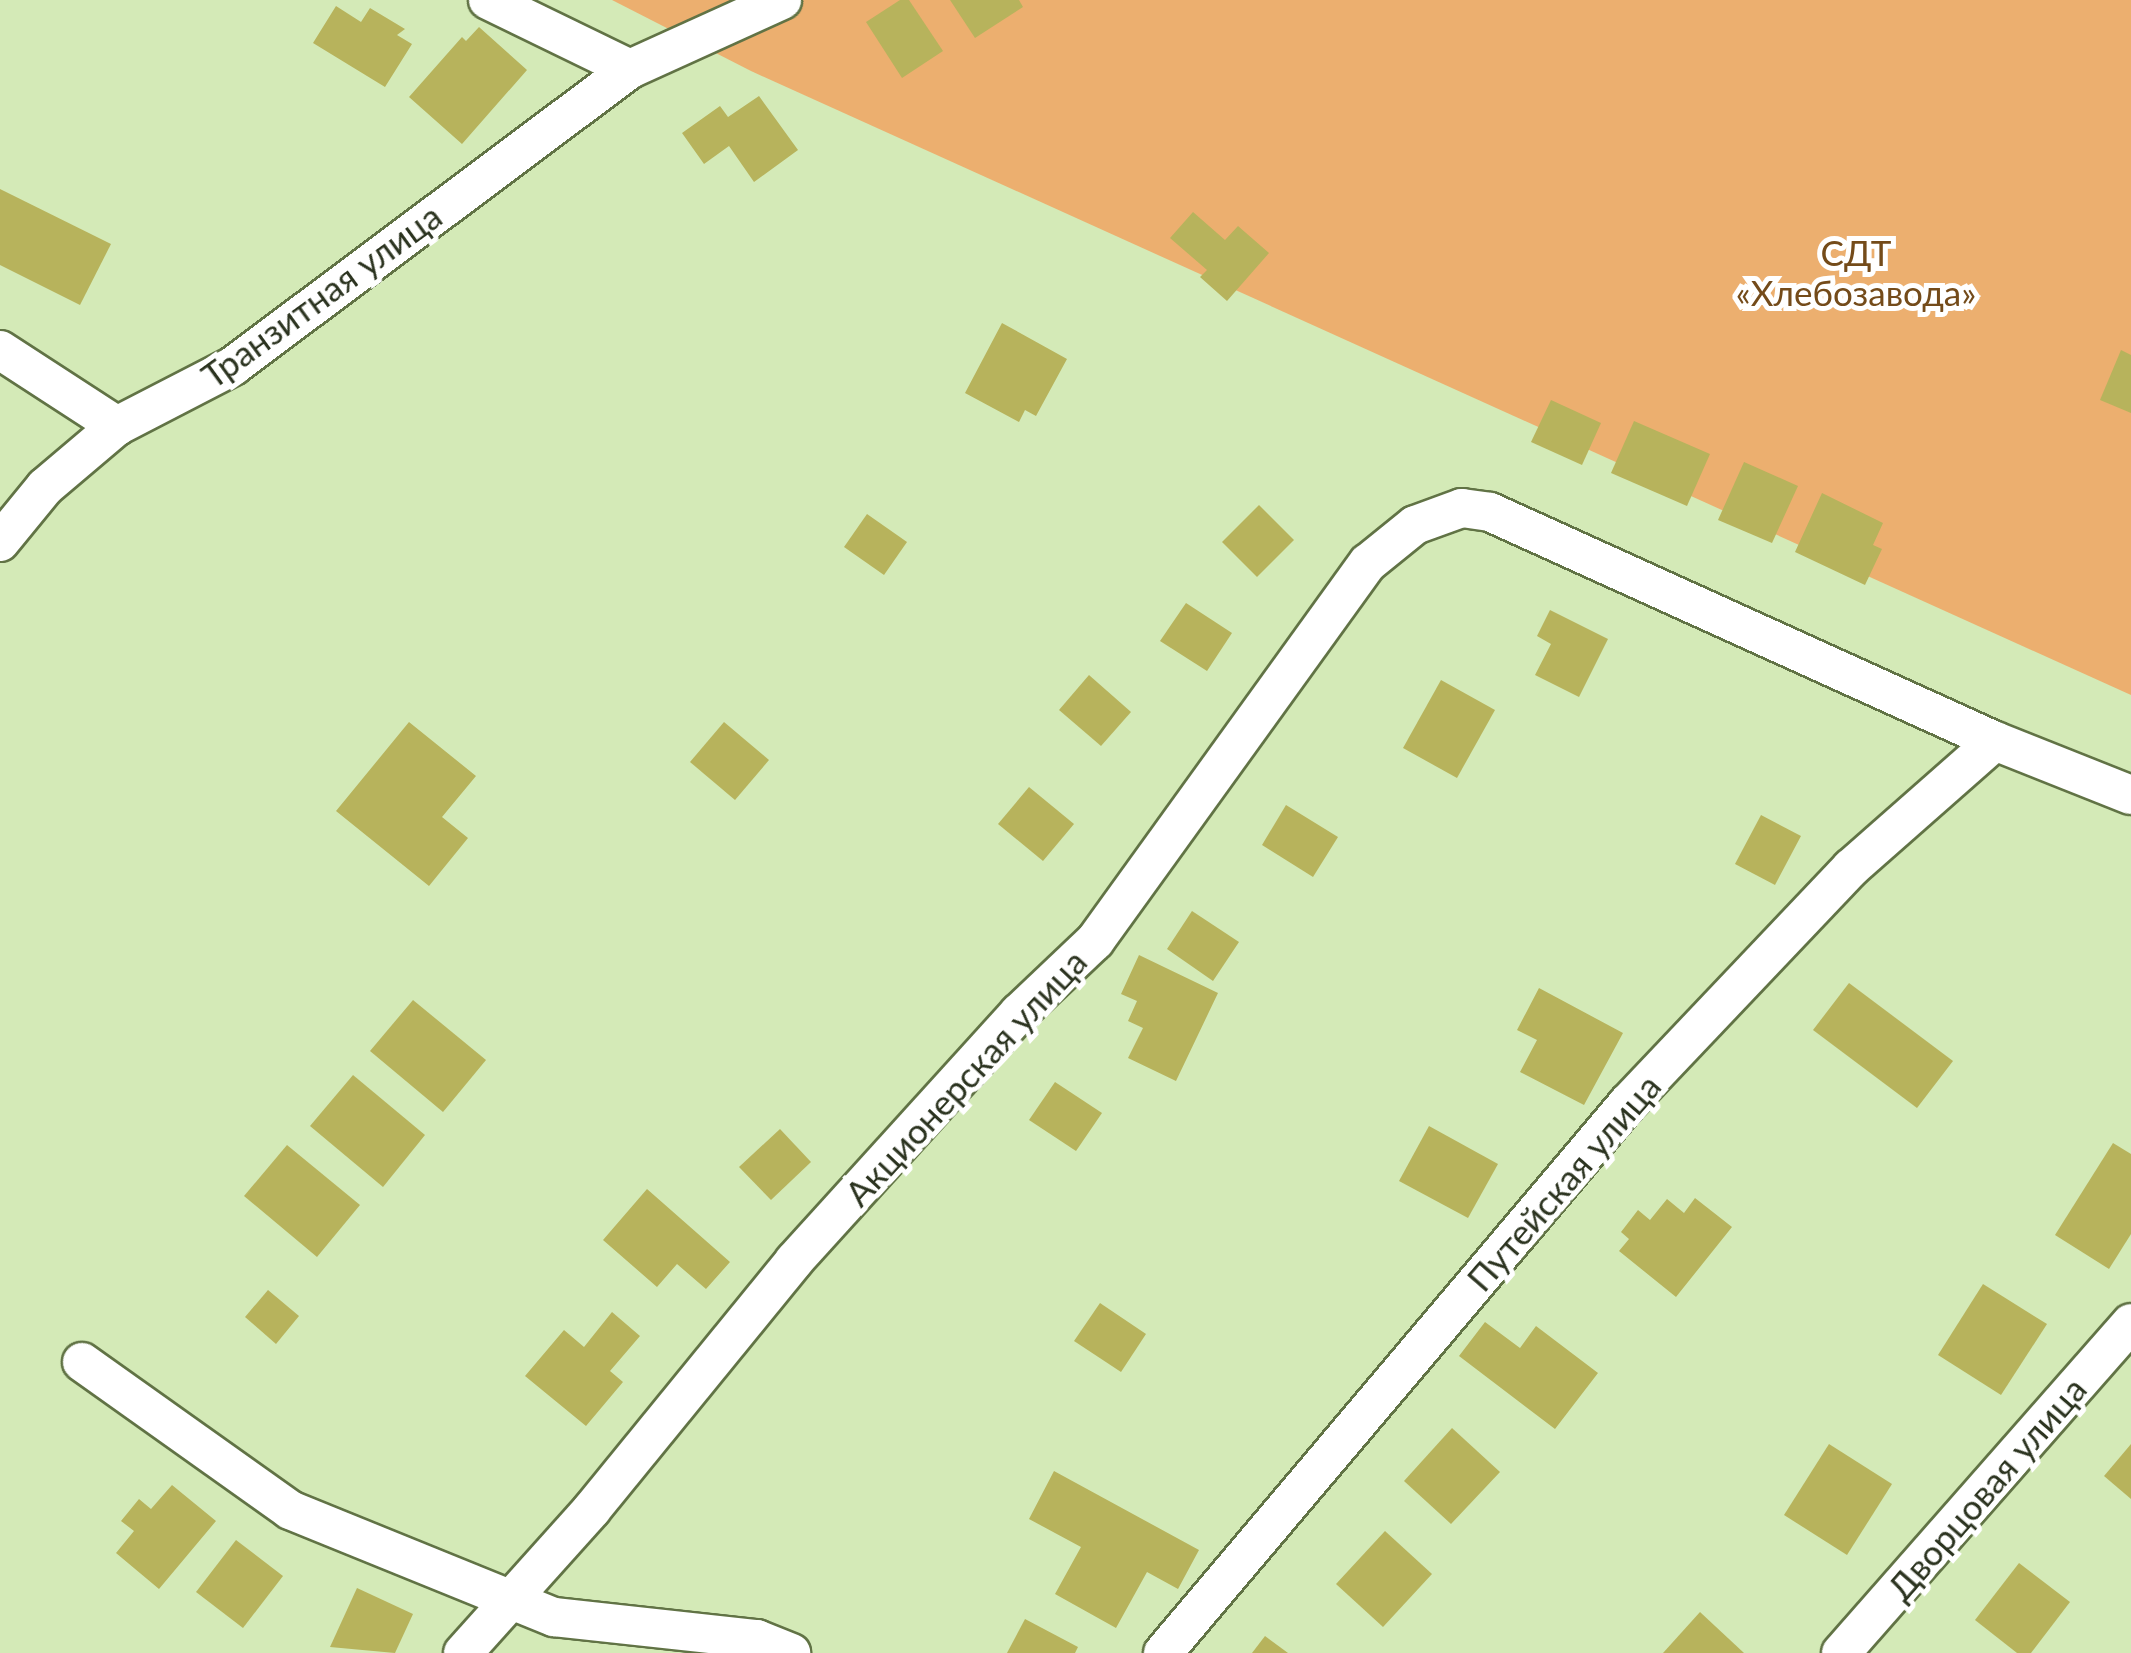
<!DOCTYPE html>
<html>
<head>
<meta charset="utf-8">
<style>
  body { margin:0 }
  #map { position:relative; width:2131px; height:1653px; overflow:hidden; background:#d4eab7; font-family:Lato,sans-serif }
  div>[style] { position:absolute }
  .green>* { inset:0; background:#ecaf6f }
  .building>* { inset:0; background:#b7b35c }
  .roads { filter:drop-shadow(2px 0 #617345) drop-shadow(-2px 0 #617345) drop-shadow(0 2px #617345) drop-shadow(0 -2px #617345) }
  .minor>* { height:38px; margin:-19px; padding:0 19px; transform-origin:19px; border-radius:19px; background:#fff }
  span { translate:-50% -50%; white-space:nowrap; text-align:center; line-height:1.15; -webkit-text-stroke:10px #fff; paint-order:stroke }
  .park-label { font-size:35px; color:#744b1a }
  .street-label { font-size:35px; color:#2b331f }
</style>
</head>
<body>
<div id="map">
  <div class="green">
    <div style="clip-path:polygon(612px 0,2131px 0,2131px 695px,751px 71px)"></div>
  </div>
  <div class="building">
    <div style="clip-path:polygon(900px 0,909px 0,943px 51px,902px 78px,866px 22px)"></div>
    <div style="clip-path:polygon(950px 0,1019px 0,1023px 7px,975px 38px)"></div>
    <div style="clip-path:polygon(336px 6px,361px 22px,370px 8px,405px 29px,397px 35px,412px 44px,385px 87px,313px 43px)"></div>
    <div style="clip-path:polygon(479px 27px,527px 70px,462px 144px,409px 97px,462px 37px,466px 41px)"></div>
    <div style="clip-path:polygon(759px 96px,798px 150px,754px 182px,729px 146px,704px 164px,682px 133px,720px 106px,728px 117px)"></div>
    <div style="clip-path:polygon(0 189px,111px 244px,80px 305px,0 265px)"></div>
    <div style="clip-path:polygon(1193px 212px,1225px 240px,1238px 226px,1269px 253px,1227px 301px,1200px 277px,1207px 270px,1170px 238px)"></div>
    <div style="clip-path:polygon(1002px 323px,1067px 359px,1036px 416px,1025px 410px,1019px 422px,965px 393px)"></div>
    <div style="clip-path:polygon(2121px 350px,2131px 355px,2131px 413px,2100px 400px)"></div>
    <div style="clip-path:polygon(1551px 400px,1601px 423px,1582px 465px,1531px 442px)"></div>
    <div style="clip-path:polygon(1634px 421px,1710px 454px,1687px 506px,1611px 473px)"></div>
    <div style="clip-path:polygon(1744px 462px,1798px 486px,1772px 543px,1718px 520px)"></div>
    <div style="clip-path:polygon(1822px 493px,1883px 523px,1873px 545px,1882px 549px,1865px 585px,1795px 552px)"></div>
    <div style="clip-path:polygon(1259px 505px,1294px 540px,1257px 577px,1222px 542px)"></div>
    <div style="clip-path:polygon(867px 514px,907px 542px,884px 575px,844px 547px)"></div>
    <div style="clip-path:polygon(1186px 603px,1232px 633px,1207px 671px,1160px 641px)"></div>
    <div style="clip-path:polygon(1550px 610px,1608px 639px,1579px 697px,1535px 675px,1551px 644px,1537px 636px)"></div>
    <div style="clip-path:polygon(1089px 675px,1131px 712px,1101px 746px,1059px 710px)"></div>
    <div style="clip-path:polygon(1441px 680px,1495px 710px,1457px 778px,1403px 748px)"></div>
    <div style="clip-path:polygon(409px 722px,476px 776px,442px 817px,468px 838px,429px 886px,336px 811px)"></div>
    <div style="clip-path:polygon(724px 722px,769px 760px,735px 800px,690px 762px)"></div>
    <div style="clip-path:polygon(1029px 787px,1074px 824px,1043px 861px,998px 824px)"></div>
    <div style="clip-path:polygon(1286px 805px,1338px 837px,1313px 877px,1262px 845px)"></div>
    <div style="clip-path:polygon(1761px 815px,1801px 836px,1775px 885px,1735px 864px)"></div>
    <div style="clip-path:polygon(1192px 911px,1239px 942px,1213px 981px,1167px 949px)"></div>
    <div style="clip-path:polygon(1139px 955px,1218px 993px,1176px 1081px,1128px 1058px,1143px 1028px,1128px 1021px,1137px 1001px,1121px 994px)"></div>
    <div style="clip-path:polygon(1849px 983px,1953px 1061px,1917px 1108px,1813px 1030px)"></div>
    <div style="clip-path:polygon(1539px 988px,1623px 1033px,1584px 1105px,1520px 1072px,1537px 1040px,1517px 1030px)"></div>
    <div style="clip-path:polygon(413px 1000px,486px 1060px,443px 1112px,370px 1051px)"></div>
    <div style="clip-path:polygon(353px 1075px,425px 1135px,383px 1187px,310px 1126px)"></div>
    <div style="clip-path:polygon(1055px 1082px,1102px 1113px,1076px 1151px,1029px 1120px)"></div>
    <div style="clip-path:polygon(1429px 1126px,1498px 1164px,1468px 1218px,1399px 1181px)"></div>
    <div style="clip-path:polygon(780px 1129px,811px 1162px,771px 1200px,739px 1167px)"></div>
    <div style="clip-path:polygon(2113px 1143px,2131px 1154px,2131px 1234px,2109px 1269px,2055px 1235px)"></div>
    <div style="clip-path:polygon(287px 1145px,360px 1205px,317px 1257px,244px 1196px)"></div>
    <div style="clip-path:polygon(647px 1189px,730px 1262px,706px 1289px,677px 1264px,657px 1287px,603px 1240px)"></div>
    <div style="clip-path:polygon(1695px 1198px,1732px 1227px,1676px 1297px,1619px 1251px,1629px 1239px,1621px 1232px,1638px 1210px,1650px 1220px,1667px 1199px,1684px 1213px)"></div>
    <div style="clip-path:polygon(1983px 1284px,2047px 1324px,2001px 1395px,1938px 1355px)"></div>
    <div style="clip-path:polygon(268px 1290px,299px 1316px,276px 1344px,245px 1317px)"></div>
    <div style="clip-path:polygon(1100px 1303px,1146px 1334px,1121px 1372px,1074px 1341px)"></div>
    <div style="clip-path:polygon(612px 1312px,640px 1336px,610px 1371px,623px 1382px,586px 1426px,525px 1376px,564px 1330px,584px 1347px)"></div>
    <div style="clip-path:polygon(1485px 1322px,1520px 1348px,1536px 1326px,1598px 1373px,1555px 1429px,1459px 1356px)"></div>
    <div style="clip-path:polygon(1452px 1428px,1500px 1472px,1451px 1524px,1404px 1481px)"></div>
    <div style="clip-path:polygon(1829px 1444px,1892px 1484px,1847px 1555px,1784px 1515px)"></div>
    <div style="clip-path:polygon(2131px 1444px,2131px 1499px,2104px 1476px)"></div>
    <div style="clip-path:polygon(1054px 1471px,1199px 1550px,1178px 1589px,1147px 1572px,1116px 1628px,1055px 1594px,1081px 1547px,1029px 1519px)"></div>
    <div style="clip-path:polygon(172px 1485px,216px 1521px,159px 1589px,116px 1553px,134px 1531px,121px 1521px,139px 1499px,151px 1509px)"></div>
    <div style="clip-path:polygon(1385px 1531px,1432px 1574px,1383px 1627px,1336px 1584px)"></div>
    <div style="clip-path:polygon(236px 1540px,283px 1576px,243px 1628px,196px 1592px)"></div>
    <div style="clip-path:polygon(2019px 1563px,2070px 1602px,2031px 1653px,2017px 1653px,1975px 1620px)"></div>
    <div style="clip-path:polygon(357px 1588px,413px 1614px,395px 1653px,330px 1647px)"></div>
    <div style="clip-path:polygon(1700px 1612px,1744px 1653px,1663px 1653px)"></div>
    <div style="clip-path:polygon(1025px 1619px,1078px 1647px,1075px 1653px,1007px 1653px)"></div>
    <div style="clip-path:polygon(1265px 1636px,1288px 1653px,1252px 1653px)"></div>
  </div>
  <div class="roads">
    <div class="minor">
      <div style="left:488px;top:0;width:158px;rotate:25.9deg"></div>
      <div style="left:0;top:350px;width:140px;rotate:33deg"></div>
      <div style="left:117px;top:426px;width:131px;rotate:-27.3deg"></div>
      <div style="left:233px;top:366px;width:496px;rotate:-36.8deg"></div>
      <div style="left:630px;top:69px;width:167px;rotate:-24.4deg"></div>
      <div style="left:0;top:542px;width:71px;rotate:-50.7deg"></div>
      <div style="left:45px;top:487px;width:94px;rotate:-40.3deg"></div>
      <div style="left:82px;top:1362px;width:255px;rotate:35.4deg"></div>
      <div style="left:290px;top:1510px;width:285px;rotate:22.1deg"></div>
      <div style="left:554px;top:1617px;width:204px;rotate:6.2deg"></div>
      <div style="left:757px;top:1639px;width:37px;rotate:22deg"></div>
      <div style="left:463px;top:1653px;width:193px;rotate:-48.1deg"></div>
      <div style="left:592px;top:1509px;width:320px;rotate:-50.8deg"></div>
      <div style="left:794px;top:1261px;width:335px;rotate:-47.8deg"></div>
      <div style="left:1019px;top:1013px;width:105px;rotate:-43.5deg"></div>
      <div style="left:1095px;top:941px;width:466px;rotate:-54.2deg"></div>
      <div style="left:1368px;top:563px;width:60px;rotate:-39deg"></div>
      <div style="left:1415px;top:525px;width:50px;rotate:-19.9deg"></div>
      <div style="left:1462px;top:508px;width:28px;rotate:8deg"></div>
      <div style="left:1490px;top:512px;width:554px;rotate:24.39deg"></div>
      <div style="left:1995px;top:741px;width:146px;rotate:21.7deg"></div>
      <div style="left:1163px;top:1653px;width:720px;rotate:-49.79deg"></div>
      <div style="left:1628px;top:1103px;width:324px;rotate:-46.5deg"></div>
      <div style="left:1851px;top:868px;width:192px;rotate:-41.4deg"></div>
      <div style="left:1841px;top:1653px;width:439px;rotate:-48.7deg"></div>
    </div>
  </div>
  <div class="park-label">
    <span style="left:1856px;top:272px">СДТ<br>«Хлебозавода»</span>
  </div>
  <div class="street-label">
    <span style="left:321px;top:295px;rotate:-36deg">Транзитная улица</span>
    <span style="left:965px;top:1077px;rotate:-47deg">Акционерская улица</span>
    <span style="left:1563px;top:1182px;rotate:-49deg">Путейская улица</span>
    <span style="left:1986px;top:1488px;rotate:-49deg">Дворцовая улица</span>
  </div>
</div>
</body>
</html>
